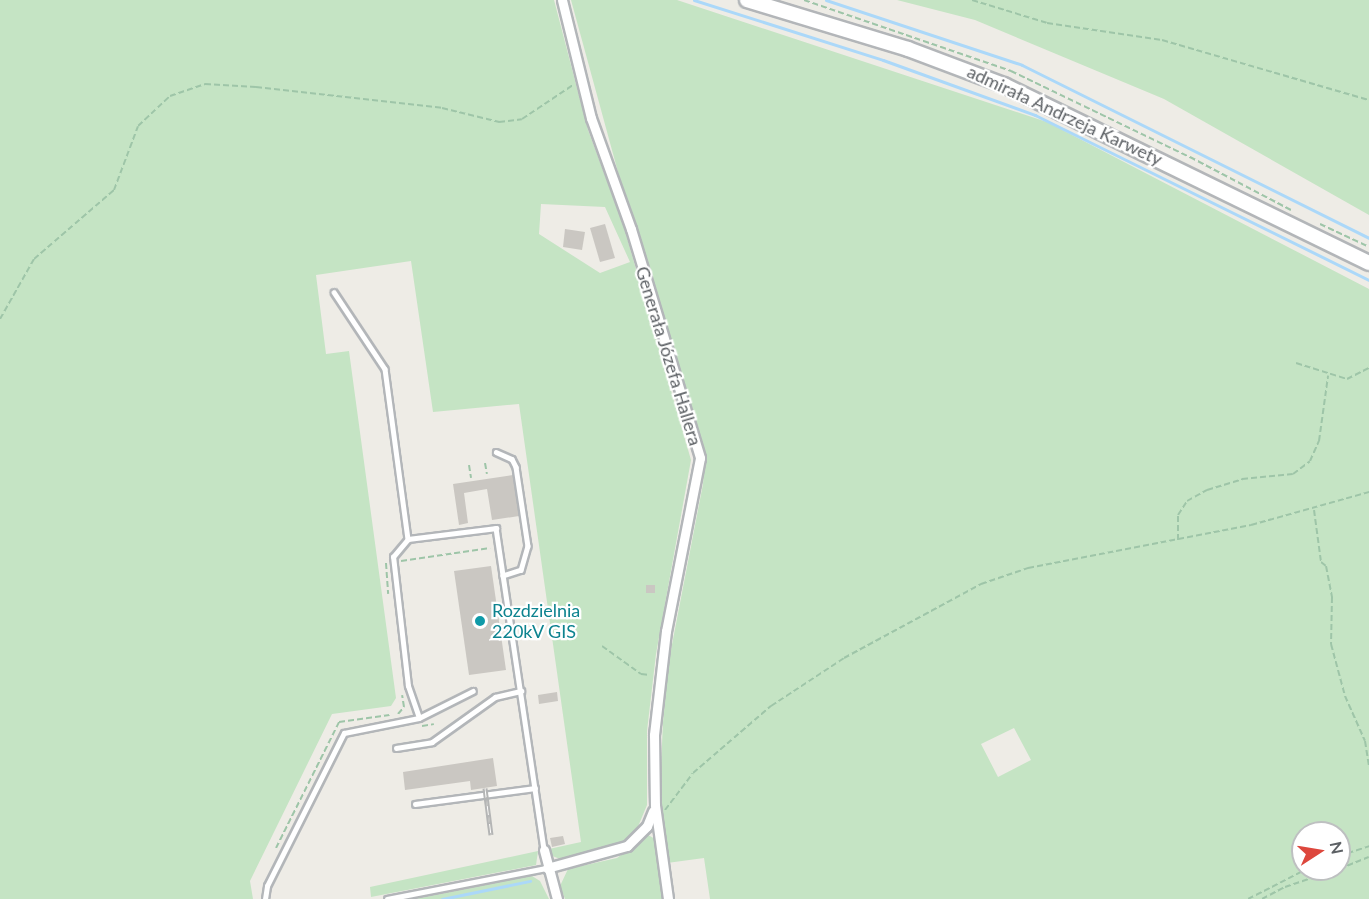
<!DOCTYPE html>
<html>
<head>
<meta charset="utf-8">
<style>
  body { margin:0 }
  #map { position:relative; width:1369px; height:899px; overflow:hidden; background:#eeece6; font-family:Lato,sans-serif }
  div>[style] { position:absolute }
  .green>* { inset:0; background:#c5e4c4 }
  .stream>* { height:3px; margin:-1.5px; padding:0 1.5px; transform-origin:1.5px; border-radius:1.5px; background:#abd8f9 }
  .building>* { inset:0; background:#cac7c2 }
  .path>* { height:2px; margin-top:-1px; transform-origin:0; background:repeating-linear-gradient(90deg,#9ec5a8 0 6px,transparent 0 9px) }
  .roads { filter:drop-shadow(2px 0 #b3b6b9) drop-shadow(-2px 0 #b3b6b9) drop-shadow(0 2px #b3b6b9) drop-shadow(0 -2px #b3b6b9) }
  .lane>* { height:4.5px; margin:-2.25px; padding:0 2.25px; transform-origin:2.25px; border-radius:2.25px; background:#fff }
  .street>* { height:9px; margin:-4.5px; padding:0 4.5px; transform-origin:4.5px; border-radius:4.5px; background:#fff }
  .secondary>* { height:14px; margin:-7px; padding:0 7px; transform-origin:7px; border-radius:7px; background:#fff }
  .rail>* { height:5px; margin-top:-2.5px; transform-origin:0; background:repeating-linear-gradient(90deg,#fff 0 9px,#b4b5b5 0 18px); box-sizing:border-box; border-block:2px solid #b4b5b5 }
  .dots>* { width:16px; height:16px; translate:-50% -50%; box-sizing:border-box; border:3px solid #fff; border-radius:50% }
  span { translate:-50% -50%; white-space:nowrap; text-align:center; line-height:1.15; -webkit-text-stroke:4.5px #fff; paint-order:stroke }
  .street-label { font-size:18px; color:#5d6165 }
  .culture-label { font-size:18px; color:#0d838f }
  .left { translate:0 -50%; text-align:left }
  .north { position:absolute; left:1291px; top:821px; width:60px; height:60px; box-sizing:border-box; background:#fff; border:2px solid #bec0c1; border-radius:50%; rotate:78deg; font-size:16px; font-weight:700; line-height:24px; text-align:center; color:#5d6165 }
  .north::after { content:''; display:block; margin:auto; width:21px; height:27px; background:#dd473d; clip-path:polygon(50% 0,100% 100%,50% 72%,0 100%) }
</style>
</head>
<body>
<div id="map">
  <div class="green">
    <div style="clip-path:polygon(evenodd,0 0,554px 0,588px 130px,623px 224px,691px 460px,656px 654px,647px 731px,647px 805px,637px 829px,626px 839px,615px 847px,560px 859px,550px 855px,549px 849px,581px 842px,519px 404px,433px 412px,411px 261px,316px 275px,326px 354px,349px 351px,396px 698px,391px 706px,332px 714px,250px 881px,253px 899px,0 899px,0 0,541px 204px,605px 207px,630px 262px,600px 273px,539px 234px,541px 204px)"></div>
    <div style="clip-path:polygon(evenodd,571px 0,677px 0,1047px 122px,1369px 289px,1369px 899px,710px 899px,704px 858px,667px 863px,660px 789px,663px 722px,669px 660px,703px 484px,705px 455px,627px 205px,571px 0,1014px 728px,1031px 760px,998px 777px,981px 744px,1014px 728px,571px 0,1303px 833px,1339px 833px,1339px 869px,1303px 869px,1303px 833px)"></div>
    <div style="clip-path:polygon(897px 0,1369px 0,1369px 215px,1164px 99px,975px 20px)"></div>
    <div style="clip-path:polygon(648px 835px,657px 840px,663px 899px,565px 899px,560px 886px,568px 869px,617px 858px)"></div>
    <div style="clip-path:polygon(538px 851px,536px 865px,371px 897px,370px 887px)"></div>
    <div style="clip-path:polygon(532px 876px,540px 881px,549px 899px,415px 899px)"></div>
  </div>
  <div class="stream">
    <div style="left:694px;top:0;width:198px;rotate:17.6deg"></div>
    <div style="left:883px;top:60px;width:162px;rotate:19.9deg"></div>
    <div style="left:1035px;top:115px;width:373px;rotate:26.3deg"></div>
    <div style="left:826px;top:0;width:206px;rotate:18.3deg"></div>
    <div style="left:1022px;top:65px;width:388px;rotate:26.5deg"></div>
    <div style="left:442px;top:899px;width:90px;rotate:-11.6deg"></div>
  </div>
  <div class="building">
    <div style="clip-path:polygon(605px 224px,615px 258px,600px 262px,590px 228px)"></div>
    <div style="clip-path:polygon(565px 229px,585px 232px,582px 250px,563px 247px)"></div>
    <div style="clip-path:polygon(513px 475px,519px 516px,492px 520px,487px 489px,464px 493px,468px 523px,459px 525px,453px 484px)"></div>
    <div style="clip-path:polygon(491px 566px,506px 670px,469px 675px,454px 571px)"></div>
    <div style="clip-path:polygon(646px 585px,655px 585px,655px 593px,646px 593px)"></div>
    <div style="clip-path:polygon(557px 692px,558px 701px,539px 704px,538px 695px)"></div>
    <div style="clip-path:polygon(493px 758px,497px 786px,471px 790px,470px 781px,405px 790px,403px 772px)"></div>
    <div style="clip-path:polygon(563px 836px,565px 844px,552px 847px,550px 838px)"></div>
  </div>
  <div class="path">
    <div style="left:804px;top:0;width:219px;rotate:18.9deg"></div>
    <div style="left:1011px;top:71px;width:199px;rotate:25.7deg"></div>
    <div style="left:1190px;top:157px;width:114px;rotate:27.7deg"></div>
    <div style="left:972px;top:0;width:78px;rotate:17deg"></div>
    <div style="left:1047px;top:23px;width:116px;rotate:8.4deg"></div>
    <div style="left:1162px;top:40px;width:216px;rotate:16.2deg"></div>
    <div style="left:1320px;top:224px;width:54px;rotate:25.1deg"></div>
    <div style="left:0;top:319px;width:69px;rotate:-60.5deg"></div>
    <div style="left:34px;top:259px;width:106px;rotate:-40.8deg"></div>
    <div style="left:114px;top:190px;width:68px;rotate:-69.4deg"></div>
    <div style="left:138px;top:126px;width:44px;rotate:-43.2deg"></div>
    <div style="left:170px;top:96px;width:37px;rotate:-19deg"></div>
    <div style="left:205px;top:84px;width:51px;rotate:3.4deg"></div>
    <div style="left:256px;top:87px;width:187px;rotate:6.4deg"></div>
    <div style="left:442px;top:108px;width:59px;rotate:13.8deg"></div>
    <div style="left:499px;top:122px;width:23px;rotate:-7deg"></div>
    <div style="left:522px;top:119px;width:61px;rotate:-33.7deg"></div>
    <div style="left:1296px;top:363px;width:53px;rotate:17.4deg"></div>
    <div style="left:1347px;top:379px;width:25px;rotate:-27deg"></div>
    <div style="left:485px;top:463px;width:11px;rotate:80deg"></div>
    <div style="left:469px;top:465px;width:13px;rotate:81deg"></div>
    <div style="left:1314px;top:510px;width:52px;rotate:82.3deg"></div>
    <div style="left:1321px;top:562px;width:6px;rotate:39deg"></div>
    <div style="left:1326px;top:566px;width:32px;rotate:79deg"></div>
    <div style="left:1332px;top:597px;width:47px;rotate:91.2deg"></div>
    <div style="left:1331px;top:644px;width:54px;rotate:74.9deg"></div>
    <div style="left:1345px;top:696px;width:49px;rotate:66deg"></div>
    <div style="left:1365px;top:741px;width:25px;rotate:81deg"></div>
    <div style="left:1178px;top:540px;width:25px;rotate:-90deg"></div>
    <div style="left:1178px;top:515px;width:17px;rotate:-57deg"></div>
    <div style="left:1187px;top:501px;width:23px;rotate:-29deg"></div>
    <div style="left:1207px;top:490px;width:37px;rotate:-17deg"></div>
    <div style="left:1242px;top:479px;width:51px;rotate:-5.6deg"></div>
    <div style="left:1293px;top:474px;width:21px;rotate:-37deg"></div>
    <div style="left:1310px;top:461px;width:22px;rotate:-66deg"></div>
    <div style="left:1319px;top:441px;width:66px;rotate:-82.1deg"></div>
    <div style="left:401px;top:561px;width:90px;rotate:-8.3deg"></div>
    <div style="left:386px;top:563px;width:31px;rotate:86deg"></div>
    <div style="left:602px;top:646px;width:48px;rotate:35.7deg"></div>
    <div style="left:641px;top:674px;width:9px;rotate:6deg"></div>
    <div style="left:398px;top:714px;width:9px;rotate:-49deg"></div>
    <div style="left:404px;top:707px;width:12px;rotate:-99deg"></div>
    <div style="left:422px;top:726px;width:12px;rotate:-9deg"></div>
    <div style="left:665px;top:810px;width:46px;rotate:-52.9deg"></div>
    <div style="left:693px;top:773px;width:103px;rotate:-40.7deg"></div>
    <div style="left:771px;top:706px;width:87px;rotate:-33.3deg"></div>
    <div style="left:844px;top:658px;width:156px;rotate:-28.4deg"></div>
    <div style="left:981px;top:584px;width:50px;rotate:-18.8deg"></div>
    <div style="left:1028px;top:568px;width:227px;rotate:-10.9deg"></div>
    <div style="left:1251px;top:525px;width:123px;rotate:-15.6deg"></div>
    <div style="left:276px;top:848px;width:141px;rotate:-63.4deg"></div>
    <div style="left:339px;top:722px;width:51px;rotate:-7.8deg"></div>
    <div style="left:1339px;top:856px;width:32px;rotate:-18deg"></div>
    <div style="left:1339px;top:869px;width:32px;rotate:-22deg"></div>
    <div style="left:1248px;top:899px;width:59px;rotate:-27deg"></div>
    <div style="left:1301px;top:872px;width:14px;rotate:-12deg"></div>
    <div style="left:1262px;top:899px;width:26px;rotate:-28deg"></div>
    <div style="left:1285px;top:887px;width:56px;rotate:-18.8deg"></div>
  </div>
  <div class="roads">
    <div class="lane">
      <div style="left:334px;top:292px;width:92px;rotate:56.5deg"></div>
      <div style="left:385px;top:369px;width:172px;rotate:82.3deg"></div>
      <div style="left:496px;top:452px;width:17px;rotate:24deg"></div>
      <div style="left:512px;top:459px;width:9px;rotate:63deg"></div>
      <div style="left:516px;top:467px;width:80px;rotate:81.4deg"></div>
      <div style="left:528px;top:546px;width:25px;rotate:106deg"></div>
      <div style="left:521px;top:570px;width:19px;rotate:162deg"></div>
      <div style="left:419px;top:718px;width:34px;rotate:-109deg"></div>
      <div style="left:408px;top:686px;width:130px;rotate:-96.6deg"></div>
      <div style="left:393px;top:557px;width:23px;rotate:-50deg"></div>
      <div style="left:408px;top:539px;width:89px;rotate:-7.1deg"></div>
      <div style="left:496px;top:528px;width:325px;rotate:81.5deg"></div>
      <div style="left:396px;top:748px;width:36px;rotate:-9deg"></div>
      <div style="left:432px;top:742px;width:77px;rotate:-35.5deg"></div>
      <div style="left:495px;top:697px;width:27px;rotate:-13deg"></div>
      <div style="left:415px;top:804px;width:121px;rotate:-7.6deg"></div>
      <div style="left:265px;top:899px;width:13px;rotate:-81deg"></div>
      <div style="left:267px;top:886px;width:171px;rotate:-63.3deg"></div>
      <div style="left:344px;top:733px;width:76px;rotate:-11.3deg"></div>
      <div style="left:419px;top:718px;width:60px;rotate:-26.6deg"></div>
      <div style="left:387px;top:899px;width:163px;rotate:-11deg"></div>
    </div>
    <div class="street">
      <div style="left:562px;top:0;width:122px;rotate:76.2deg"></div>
      <div style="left:591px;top:118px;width:118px;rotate:70.2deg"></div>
      <div style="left:631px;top:229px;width:239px;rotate:73.2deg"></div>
      <div style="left:700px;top:458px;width:176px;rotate:101.1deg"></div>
      <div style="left:666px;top:631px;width:105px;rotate:96.6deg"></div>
      <div style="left:654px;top:735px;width:70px;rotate:89.2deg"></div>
      <div style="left:655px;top:805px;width:95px;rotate:82.1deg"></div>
      <div style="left:544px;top:850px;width:51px;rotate:75.1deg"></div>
      <div style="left:547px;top:868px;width:83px;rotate:-15.4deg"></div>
      <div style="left:627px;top:846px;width:28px;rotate:-45deg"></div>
      <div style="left:647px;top:826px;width:16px;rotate:-68deg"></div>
    </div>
    <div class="secondary">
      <div style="left:747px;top:0;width:168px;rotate:16.9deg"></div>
      <div style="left:908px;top:49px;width:103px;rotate:20.6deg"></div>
      <div style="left:1004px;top:85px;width:406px;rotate:26deg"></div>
    </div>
  </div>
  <div class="rail">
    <div style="left:485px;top:788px;width:47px;rotate:82.7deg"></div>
  </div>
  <div class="dots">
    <div style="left:480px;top:621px;background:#0f9aa8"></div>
  </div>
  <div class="street-label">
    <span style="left:1065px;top:115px;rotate:25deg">admirała Andrzeja Karwety</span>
    <span style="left:669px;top:356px;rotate:73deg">Generała Józefa Hallera</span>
  </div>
  <div class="culture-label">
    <span class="left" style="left:492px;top:621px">Rozdzielnia<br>220kV GIS</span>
  </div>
  <div class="north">N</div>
</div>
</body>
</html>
